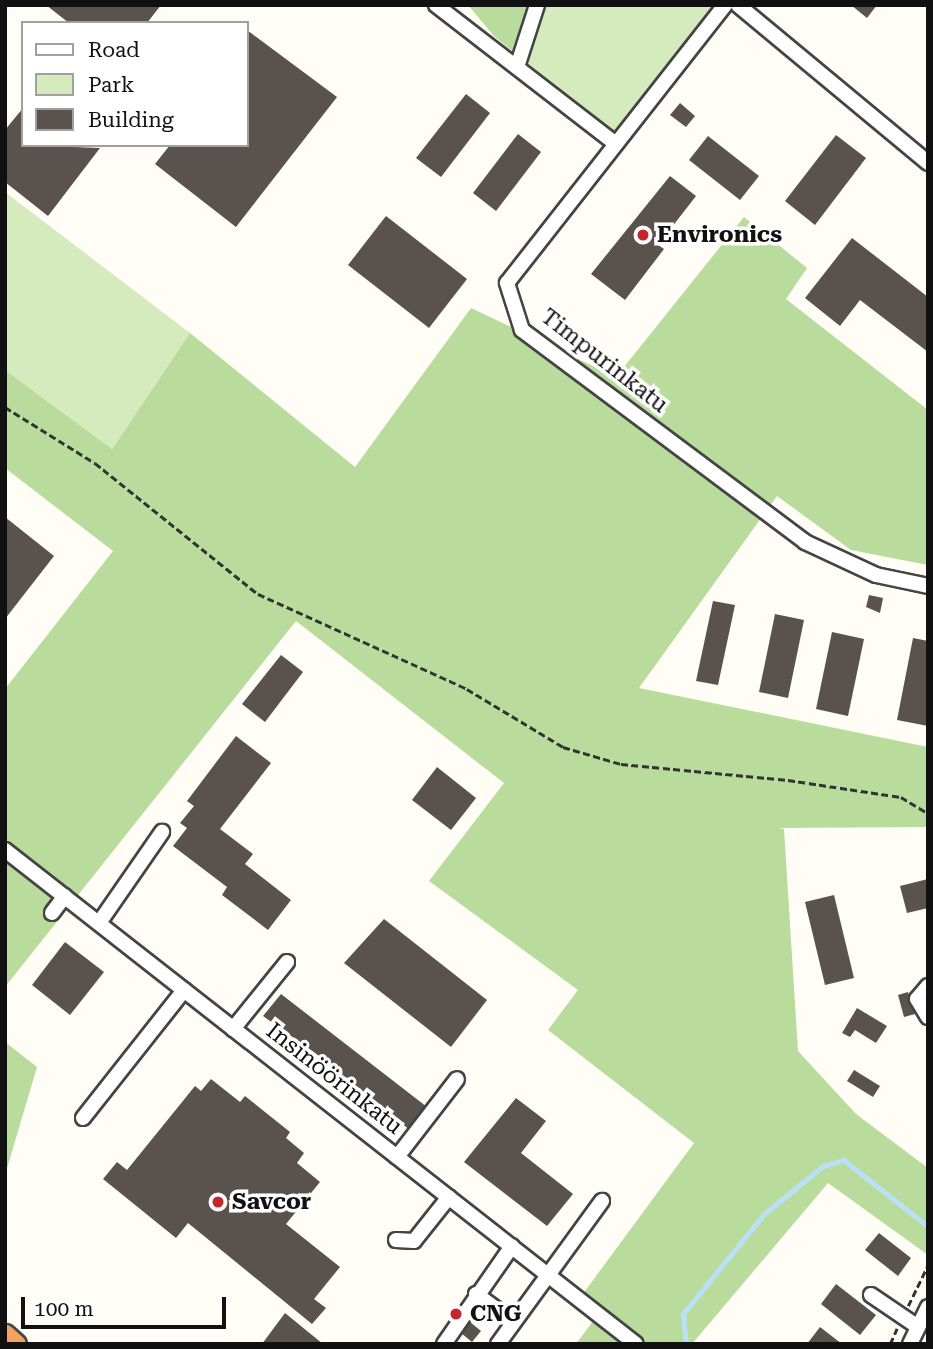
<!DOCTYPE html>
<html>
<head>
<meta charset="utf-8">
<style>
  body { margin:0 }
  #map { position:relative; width:933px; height:1349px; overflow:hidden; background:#fffdf5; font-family:"Roboto Serif",serif }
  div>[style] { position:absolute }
  .green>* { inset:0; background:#d5ebbd }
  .forest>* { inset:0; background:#b9dc9c }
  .stream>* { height:4.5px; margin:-2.25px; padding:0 2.25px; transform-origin:2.25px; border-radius:2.25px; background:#b9e0f7 }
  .building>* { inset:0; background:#5a524d }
  .path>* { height:2.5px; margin-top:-1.25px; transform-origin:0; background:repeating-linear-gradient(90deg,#333 0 7px,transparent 0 10.5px) }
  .roads { filter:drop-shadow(2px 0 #444) drop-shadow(-2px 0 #444) drop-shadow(0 2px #444) drop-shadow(0 -2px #444) }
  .minor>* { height:14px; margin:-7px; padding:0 7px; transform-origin:7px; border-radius:7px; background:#fff }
  .highway>* { height:19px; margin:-9.5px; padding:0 9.5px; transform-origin:9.5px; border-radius:9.5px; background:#f5a25d }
  .dots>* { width:19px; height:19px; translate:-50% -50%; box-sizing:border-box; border:4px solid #fff; border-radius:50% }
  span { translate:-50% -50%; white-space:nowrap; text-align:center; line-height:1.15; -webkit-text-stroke:7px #fff; paint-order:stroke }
  .poi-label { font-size:23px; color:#111; font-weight:700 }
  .left { translate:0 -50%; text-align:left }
  .street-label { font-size:23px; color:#111 }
  .frame { position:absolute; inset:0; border:7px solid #111; pointer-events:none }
  .legend { position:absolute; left:21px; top:21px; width:228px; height:126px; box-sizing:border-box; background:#fff; border:2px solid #a0a0a0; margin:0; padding:9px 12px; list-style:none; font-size:21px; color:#111 }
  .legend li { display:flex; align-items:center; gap:14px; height:35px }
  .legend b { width:35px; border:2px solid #a0a0a0 }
  .scale { position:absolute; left:21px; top:1297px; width:205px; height:32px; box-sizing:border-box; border:4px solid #111; border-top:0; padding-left:9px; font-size:21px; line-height:24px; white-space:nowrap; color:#111; -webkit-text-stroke:5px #fff; paint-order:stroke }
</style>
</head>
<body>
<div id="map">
  <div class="green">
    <div style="clip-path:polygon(528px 5px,716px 5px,615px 133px,520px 57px)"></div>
    <div style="clip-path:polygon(5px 192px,190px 333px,112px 449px,5px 370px)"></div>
  </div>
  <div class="forest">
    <div style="clip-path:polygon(468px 5px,528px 5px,520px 57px,494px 36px)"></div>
    <div style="clip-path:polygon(744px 217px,807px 268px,786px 299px,928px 410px,928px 565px,851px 550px,777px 496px,639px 688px,928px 747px,928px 827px,779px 828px,784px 829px,798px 1051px,856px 1114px,928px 1168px,928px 1255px,828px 1183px,692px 1344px,576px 1344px,593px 1321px,574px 1306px,694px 1143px,548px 1030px,578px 990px,429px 881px,504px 783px,296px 621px,5px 987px,5px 689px,113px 551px,5px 468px,5px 370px,112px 449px,190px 333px,355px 467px,471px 308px,616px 377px)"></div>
    <div style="clip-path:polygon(5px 1042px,37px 1067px,5px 1175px)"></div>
  </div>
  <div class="stream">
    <div style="left:686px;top:1344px;width:30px;rotate:-96deg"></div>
    <div style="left:683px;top:1314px;width:129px;rotate:-51deg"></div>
    <div style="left:764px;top:1214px;width:76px;rotate:-39.1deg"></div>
    <div style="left:823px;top:1166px;width:22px;rotate:-16deg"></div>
    <div style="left:844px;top:1160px;width:107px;rotate:38.2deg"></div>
  </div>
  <div class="building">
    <div style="clip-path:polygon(46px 5px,161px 5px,147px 23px,69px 23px)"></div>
    <div style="clip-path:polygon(851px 5px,877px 5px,867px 18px)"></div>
    <div style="clip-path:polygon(247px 30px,337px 97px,236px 227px,155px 164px,170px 145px,247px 145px)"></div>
    <div style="clip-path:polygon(466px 94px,490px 113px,441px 177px,416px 158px)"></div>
    <div style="clip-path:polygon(680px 103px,695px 116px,686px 127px,670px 115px)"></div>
    <div style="clip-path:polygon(23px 108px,23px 145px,100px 148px,48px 216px,5px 182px,5px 130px)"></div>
    <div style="clip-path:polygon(518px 134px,541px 152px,496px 211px,473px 193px)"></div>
    <div style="clip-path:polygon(836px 135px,866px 158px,815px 225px,785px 201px)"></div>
    <div style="clip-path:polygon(708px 136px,759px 176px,740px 200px,689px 160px)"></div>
    <div style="clip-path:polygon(670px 176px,696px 196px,658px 245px,664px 249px,625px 300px,591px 274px)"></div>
    <div style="clip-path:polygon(386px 216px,467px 279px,429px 328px,348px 265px)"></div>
    <div style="clip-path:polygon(852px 238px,928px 297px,928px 352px,860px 300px,840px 326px,805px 298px)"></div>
    <div style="clip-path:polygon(5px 517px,54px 556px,5px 619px)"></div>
    <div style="clip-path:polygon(869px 595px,883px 598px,880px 613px,866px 607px)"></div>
    <div style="clip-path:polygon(713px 601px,735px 605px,718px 685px,696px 681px)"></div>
    <div style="clip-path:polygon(775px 614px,804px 620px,788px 698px,759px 692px)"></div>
    <div style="clip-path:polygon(832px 632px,864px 639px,848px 716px,816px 709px)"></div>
    <div style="clip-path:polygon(913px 638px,928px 641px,928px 726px,897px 720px)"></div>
    <div style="clip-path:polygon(281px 655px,303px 672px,265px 722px,242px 704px)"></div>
    <div style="clip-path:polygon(236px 736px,271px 763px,220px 829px,253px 854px,245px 864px,291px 900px,268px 930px,222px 895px,227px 887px,173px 846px,187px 828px,180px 823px,194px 806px,187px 801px)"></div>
    <div style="clip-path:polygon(437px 767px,476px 798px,451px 830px,412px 800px)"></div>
    <div style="clip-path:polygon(928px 879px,928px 908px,907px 913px,900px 886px)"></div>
    <div style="clip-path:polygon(834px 895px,854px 978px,825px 985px,805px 902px)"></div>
    <div style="clip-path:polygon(384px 919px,487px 1000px,451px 1047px,344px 963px)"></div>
    <div style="clip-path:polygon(65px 942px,104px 972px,70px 1015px,32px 985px)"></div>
    <div style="clip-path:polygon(908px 992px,915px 1014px,904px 1017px,898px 995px)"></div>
    <div style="clip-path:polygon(281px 994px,427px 1107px,410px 1130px,341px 1076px,343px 1073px,263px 1016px)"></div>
    <div style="clip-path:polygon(857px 1008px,887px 1026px,876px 1043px,855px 1030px,850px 1037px,842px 1033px)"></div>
    <div style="clip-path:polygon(854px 1070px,880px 1086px,873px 1097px,847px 1081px)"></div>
    <div style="clip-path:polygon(211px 1079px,240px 1102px,245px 1096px,290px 1132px,286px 1138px,304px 1153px,297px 1163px,320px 1182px,286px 1224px,340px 1267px,314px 1299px,326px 1308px,312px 1324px,188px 1223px,176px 1238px,103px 1179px,117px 1162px,127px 1170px,195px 1086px,201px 1091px)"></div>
    <div style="clip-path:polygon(516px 1098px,546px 1121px,521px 1153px,573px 1194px,547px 1226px,464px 1162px)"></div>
    <div style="clip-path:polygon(879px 1233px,911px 1258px,898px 1276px,865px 1250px)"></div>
    <div style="clip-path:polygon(836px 1284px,876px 1315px,860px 1335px,821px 1304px)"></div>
    <div style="clip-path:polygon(285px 1313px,323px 1344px,262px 1344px)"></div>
    <div style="clip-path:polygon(470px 1322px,481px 1331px,472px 1342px,461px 1333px)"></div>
    <div style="clip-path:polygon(820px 1327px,842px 1344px,807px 1344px)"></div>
  </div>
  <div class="path">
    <div style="left:5px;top:407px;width:106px;rotate:31.9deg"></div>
    <div style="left:95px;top:463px;width:209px;rotate:38.8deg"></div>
    <div style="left:258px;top:594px;width:230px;rotate:24.4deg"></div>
    <div style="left:467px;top:689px;width:112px;rotate:31.1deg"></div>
    <div style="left:563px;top:747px;width:60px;rotate:16.3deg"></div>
    <div style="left:621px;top:764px;width:168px;rotate:5.5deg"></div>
    <div style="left:788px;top:780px;width:114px;rotate:8.6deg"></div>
    <div style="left:901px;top:797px;width:31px;rotate:31deg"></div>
    <div style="left:908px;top:1306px;width:46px;rotate:-64deg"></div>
    <div style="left:890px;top:1344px;width:17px;rotate:-66deg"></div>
  </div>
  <div class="roads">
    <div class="minor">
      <div style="left:436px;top:5px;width:227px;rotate:37.7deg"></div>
      <div style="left:725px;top:5px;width:353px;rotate:128.1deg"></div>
      <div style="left:507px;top:283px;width:49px;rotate:72.3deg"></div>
      <div style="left:522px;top:330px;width:354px;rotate:36.8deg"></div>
      <div style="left:805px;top:542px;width:78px;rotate:24.9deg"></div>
      <div style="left:876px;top:575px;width:53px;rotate:11.9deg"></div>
      <div style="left:738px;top:5px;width:247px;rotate:39.7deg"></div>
      <div style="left:517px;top:67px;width:65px;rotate:-72.1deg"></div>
      <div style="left:5px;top:850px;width:801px;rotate:38.06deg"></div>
      <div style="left:52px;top:913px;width:21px;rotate:-53deg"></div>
      <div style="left:99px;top:923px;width:111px;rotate:-55.3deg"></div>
      <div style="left:928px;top:986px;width:17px;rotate:130deg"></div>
      <div style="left:917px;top:999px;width:21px;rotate:59deg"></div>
      <div style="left:233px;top:1029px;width:86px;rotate:-51.1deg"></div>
      <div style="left:83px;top:1118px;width:163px;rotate:-51.7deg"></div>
      <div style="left:397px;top:1157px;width:98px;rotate:-52.4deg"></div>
      <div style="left:396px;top:1240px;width:18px;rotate:3deg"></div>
      <div style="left:414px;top:1241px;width:56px;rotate:-51.5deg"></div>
      <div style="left:476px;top:1294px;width:44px;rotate:36.6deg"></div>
      <div style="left:871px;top:1295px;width:57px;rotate:34.2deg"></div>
      <div style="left:444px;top:1344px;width:119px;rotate:-55.2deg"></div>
      <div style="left:498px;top:1344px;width:177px;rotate:-54deg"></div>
      <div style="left:910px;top:1344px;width:41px;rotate:-64.1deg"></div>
    </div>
    <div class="highway">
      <div style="left:5px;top:1334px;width:15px;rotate:42deg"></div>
    </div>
  </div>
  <div class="dots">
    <div style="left:643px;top:235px;background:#c4262e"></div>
    <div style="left:218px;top:1202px;background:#c4262e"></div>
    <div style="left:456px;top:1314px;background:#c4262e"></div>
  </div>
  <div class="poi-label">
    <span class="left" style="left:657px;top:235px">Environics</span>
    <span class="left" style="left:232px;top:1202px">Savcor</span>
    <span class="left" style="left:470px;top:1314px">CNG</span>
  </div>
  <div class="street-label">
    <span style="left:604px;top:361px;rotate:38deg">Timpurinkatu</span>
    <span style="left:334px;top:1079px;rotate:38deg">Insinöörinkatu</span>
  </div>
  <div class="frame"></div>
  <ul class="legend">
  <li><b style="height:9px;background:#fff"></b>Road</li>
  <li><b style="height:19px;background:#d5ebbd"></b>Park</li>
  <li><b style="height:19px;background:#5a524d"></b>Building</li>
  </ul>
  <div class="scale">100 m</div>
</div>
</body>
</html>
